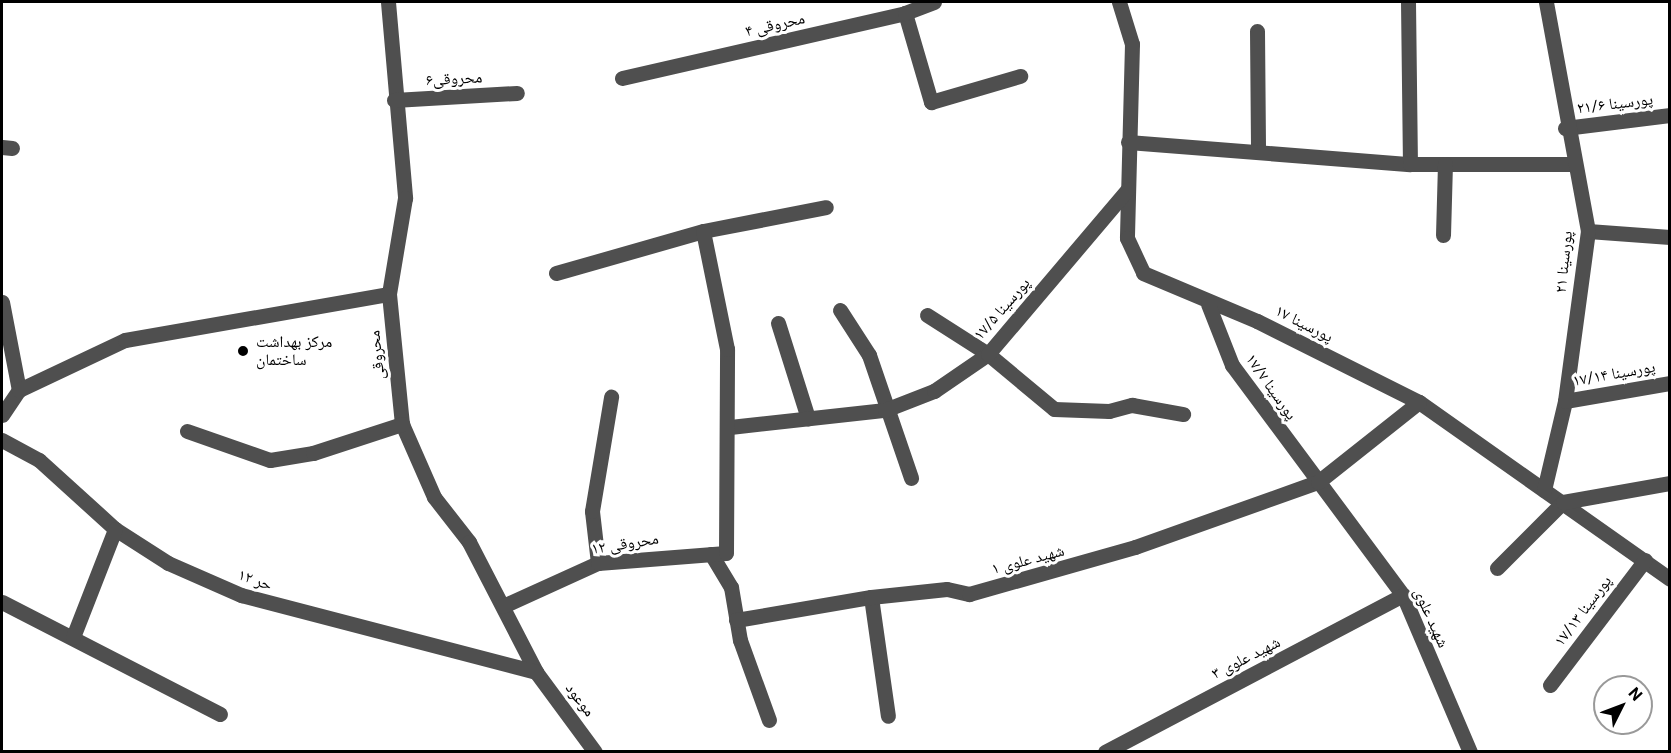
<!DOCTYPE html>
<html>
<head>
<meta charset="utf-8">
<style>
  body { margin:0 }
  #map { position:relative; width:1671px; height:753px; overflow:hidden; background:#fff; font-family:Roboto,"Noto Naskh Arabic",sans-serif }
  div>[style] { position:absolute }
  .minor>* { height:15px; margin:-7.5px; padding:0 7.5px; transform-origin:7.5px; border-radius:7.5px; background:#4f4f4f }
  .dots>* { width:16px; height:16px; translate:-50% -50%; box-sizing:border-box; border:3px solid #fff; border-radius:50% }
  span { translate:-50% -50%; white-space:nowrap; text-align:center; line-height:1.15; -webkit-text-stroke:6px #fff; paint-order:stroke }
  .street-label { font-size:16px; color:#000 }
  .poi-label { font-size:16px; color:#000 }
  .left { translate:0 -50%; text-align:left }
  .frame { position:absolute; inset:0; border:3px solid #000; pointer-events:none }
  .north { position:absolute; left:1593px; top:675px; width:60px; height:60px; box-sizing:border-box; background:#fff; border:2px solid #999; border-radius:50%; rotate:48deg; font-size:16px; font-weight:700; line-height:24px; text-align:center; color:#000 }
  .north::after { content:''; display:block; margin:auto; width:21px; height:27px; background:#000; clip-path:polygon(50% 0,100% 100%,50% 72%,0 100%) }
</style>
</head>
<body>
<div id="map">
  <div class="minor">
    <div style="left:388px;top:2px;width:197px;rotate:85deg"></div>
    <div style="left:405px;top:198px;width:97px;rotate:99.5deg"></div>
    <div style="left:389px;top:294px;width:131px;rotate:84.3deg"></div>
    <div style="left:402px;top:424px;width:80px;rotate:66.3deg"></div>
    <div style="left:434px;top:497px;width:57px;rotate:52.1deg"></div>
    <div style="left:469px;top:542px;width:146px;rotate:62.7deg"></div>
    <div style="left:536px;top:672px;width:99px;rotate:53.6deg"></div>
    <div style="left:1119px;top:2px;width:44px;rotate:72.8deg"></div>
    <div style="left:1132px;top:44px;width:194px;rotate:91.5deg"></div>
    <div style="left:1127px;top:238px;width:38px;rotate:65deg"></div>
    <div style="left:1143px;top:273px;width:124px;rotate:22.8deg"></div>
    <div style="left:1257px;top:321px;width:181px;rotate:26.6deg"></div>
    <div style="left:1419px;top:402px;width:307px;rotate:35.2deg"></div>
    <div style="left:1408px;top:2px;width:162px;rotate:89.3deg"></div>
    <div style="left:905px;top:13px;width:93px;rotate:73.7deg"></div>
    <div style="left:931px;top:102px;width:93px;rotate:-16.3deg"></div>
    <div style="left:1257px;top:31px;width:121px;rotate:89.5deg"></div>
    <div style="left:622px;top:78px;width:290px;rotate:-12.9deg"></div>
    <div style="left:905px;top:13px;width:31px;rotate:-21deg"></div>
    <div style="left:394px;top:100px;width:123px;rotate:-3.3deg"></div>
    <div style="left:1565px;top:128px;width:106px;rotate:-7.1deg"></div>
    <div style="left:1128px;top:142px;width:283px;rotate:4.5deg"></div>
    <div style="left:1410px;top:164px;width:162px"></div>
    <div style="left:2px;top:147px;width:10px;rotate:6deg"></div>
    <div style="left:1588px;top:231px;width:82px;rotate:4.2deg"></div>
    <div style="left:1443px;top:235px;width:71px;rotate:-88.4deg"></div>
    <div style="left:556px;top:273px;width:153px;rotate:-15.9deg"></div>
    <div style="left:703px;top:231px;width:125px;rotate:-11deg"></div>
    <div style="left:2px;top:302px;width:90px;rotate:79.1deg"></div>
    <div style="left:1208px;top:304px;width:66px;rotate:68.5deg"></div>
    <div style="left:1232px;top:365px;width:287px;rotate:53.4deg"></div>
    <div style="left:1403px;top:595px;width:171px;rotate:66.9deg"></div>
    <div style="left:840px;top:310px;width:54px;rotate:57.2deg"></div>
    <div style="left:869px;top:355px;width:130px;rotate:71.1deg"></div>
    <div style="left:927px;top:315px;width:72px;rotate:32.6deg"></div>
    <div style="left:988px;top:354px;width:86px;rotate:39.8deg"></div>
    <div style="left:1054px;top:409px;width:55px;rotate:2.1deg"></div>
    <div style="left:1109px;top:411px;width:24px;rotate:-15deg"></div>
    <div style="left:1132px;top:405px;width:52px;rotate:10deg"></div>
    <div style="left:778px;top:323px;width:100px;rotate:72.5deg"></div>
    <div style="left:1565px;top:401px;width:107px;rotate:-9.7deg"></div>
    <div style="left:2px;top:415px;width:30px;rotate:-56deg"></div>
    <div style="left:19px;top:390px;width:117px;rotate:-25.3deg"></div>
    <div style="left:125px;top:340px;width:268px;rotate:-9.9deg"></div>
    <div style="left:730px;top:427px;width:156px;rotate:-6.3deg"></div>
    <div style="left:885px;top:410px;width:53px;rotate:-21.2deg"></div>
    <div style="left:934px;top:391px;width:65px;rotate:-34.4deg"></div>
    <div style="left:988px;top:354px;width:216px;rotate:-49.7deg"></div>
    <div style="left:187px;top:431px;width:88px;rotate:19.3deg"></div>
    <div style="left:270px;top:460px;width:44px;rotate:-9.2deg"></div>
    <div style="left:313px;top:453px;width:94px;rotate:-18deg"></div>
    <div style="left:2px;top:440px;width:42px;rotate:28.4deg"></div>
    <div style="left:39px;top:460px;width:103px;rotate:42.2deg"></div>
    <div style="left:115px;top:529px;width:63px;rotate:32.7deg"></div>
    <div style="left:168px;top:563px;width:80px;rotate:23.7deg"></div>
    <div style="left:241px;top:595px;width:305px;rotate:14.6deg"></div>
    <div style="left:1544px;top:490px;width:91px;rotate:-76.7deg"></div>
    <div style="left:1565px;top:401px;width:172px;rotate:-82.3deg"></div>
    <div style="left:1588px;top:231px;width:233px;rotate:-100.4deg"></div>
    <div style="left:711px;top:554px;width:39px;rotate:59deg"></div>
    <div style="left:731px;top:587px;width:54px;rotate:80.4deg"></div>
    <div style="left:740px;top:640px;width:85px;rotate:70.1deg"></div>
    <div style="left:598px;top:563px;width:52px;rotate:-96.6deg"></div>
    <div style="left:592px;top:511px;width:116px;rotate:-80.5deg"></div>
    <div style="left:1497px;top:568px;width:93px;rotate:-45deg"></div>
    <div style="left:1563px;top:502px;width:109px;rotate:-10.1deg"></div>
    <div style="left:871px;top:597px;width:120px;rotate:81.9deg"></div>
    <div style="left:2px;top:602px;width:245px;rotate:27.2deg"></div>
    <div style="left:503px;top:606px;width:104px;rotate:-24.4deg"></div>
    <div style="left:598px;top:563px;width:128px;rotate:-4.5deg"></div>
    <div style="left:726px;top:553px;width:204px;rotate:-89.7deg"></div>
    <div style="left:727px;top:349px;width:120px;rotate:-101.5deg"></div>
    <div style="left:736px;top:620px;width:137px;rotate:-9.7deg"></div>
    <div style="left:871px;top:597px;width:76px;rotate:-6deg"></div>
    <div style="left:947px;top:589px;width:23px;rotate:13deg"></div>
    <div style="left:969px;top:594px;width:173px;rotate:-15.8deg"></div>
    <div style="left:1135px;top:547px;width:194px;rotate:-19.6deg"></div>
    <div style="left:1318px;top:482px;width:129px;rotate:-38.4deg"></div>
    <div style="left:73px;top:637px;width:116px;rotate:-68.7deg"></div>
    <div style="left:1550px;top:685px;width:157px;rotate:-52.8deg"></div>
    <div style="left:1105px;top:752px;width:337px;rotate:-27.8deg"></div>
  </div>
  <div class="dots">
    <div style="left:243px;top:351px;background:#000"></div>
  </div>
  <div class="street-label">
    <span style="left:775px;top:25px;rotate:-13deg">محروقی ۴</span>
    <span style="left:454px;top:79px;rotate:-3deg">محروقی۶</span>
    <span style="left:1615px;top:104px;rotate:-7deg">پورسینا ۲۱/۶</span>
    <span style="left:1564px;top:262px;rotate:-84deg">پورسینا ۲۱</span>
    <span style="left:1002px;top:309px;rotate:-49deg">پورسینا ۱۷/۵</span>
    <span style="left:1304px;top:324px;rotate:27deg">پورسینا ۱۷</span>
    <span style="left:377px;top:355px;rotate:-96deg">محروقی</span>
    <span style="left:1614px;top:374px;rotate:-10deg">پورسینا ۱۷/۱۴</span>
    <span style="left:1271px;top:387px;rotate:55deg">پورسینا ۱۷/۷</span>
    <span style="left:625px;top:544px;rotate:-9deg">محروقی ۱۲</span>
    <span style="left:1028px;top:560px;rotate:-15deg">شهید علوی ۱</span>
    <span style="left:255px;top:580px;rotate:19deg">حر ۱۲</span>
    <span style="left:1583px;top:611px;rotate:-53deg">پورسینا ۱۷/۱۳</span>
    <span style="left:1431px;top:618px;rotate:66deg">شهید علوی</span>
    <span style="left:1246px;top:658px;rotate:-27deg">شهید علوی ۳</span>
    <span style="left:580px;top:700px;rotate:53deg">موعود</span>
  </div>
  <div class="poi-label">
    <span class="left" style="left:256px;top:351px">مرکز بهداشت<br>ساختمان</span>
  </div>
  <div class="frame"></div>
  <div class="north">N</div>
</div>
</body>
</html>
